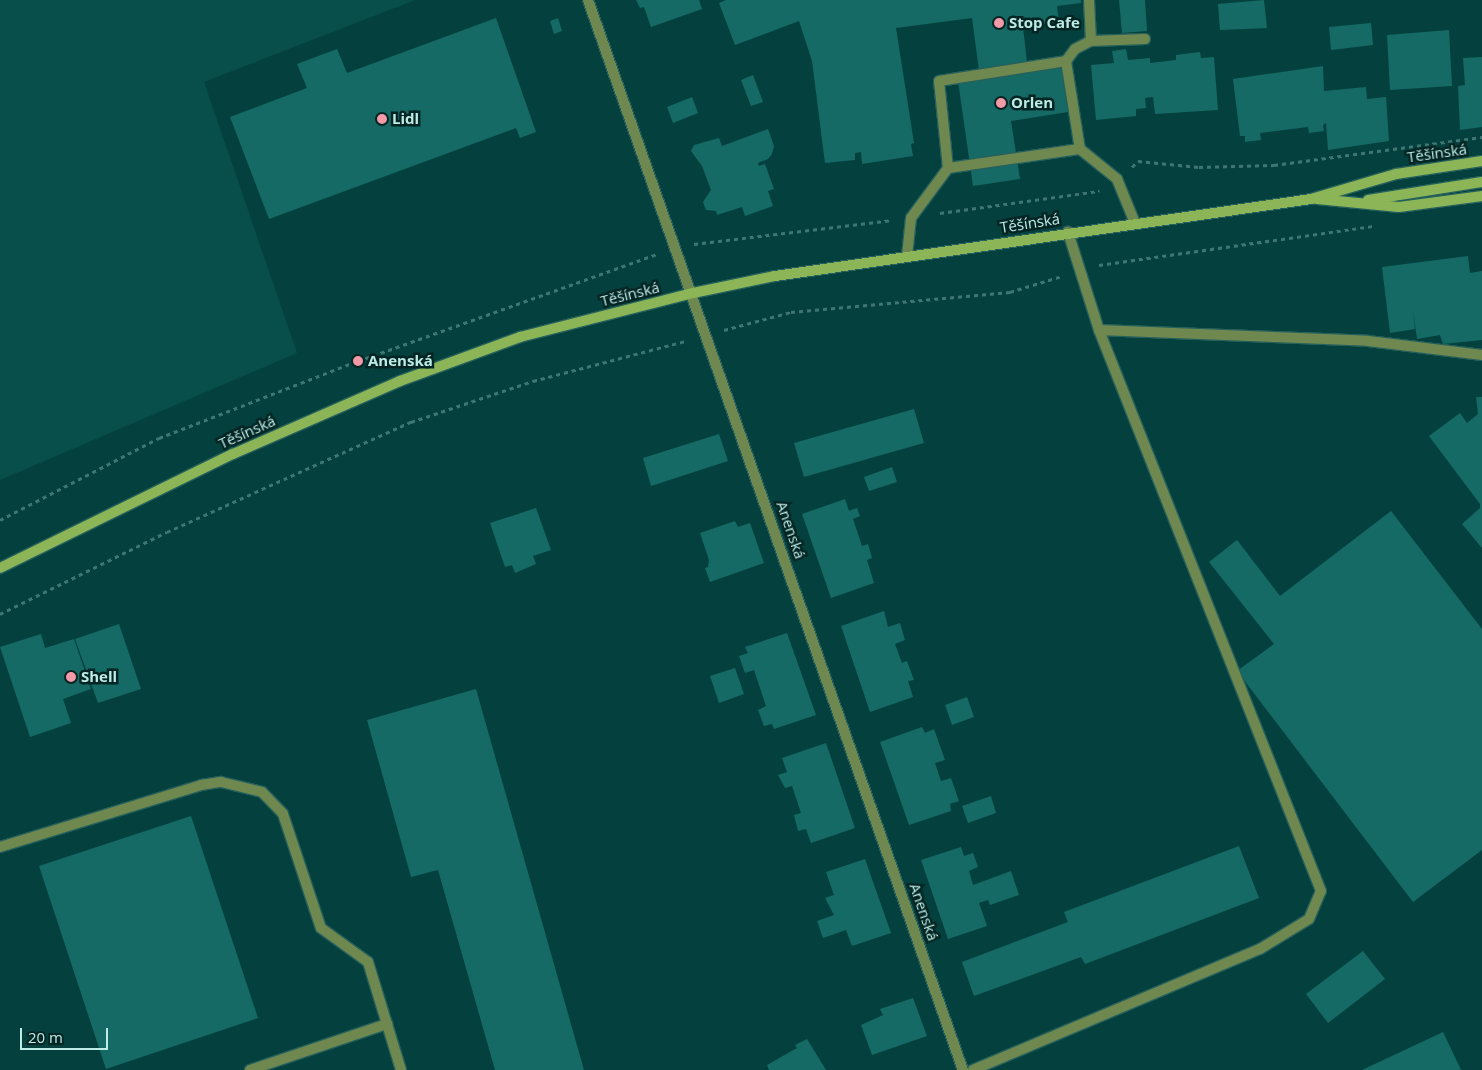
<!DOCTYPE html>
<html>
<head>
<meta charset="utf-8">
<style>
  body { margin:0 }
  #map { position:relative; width:1482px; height:1070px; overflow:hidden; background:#04413e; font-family:"Open Sans",sans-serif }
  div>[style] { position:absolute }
  .built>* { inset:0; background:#084f4b }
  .building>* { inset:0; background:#156a65 }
  .path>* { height:3px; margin-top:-1.5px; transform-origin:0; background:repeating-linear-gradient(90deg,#3e7673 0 4px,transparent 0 8px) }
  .roads { filter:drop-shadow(1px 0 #25605c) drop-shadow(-1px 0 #25605c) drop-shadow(0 1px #25605c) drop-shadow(0 -1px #25605c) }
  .lane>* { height:10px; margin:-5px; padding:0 5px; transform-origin:5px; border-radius:5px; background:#6e884f }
  .street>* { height:10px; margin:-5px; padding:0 5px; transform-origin:5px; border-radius:5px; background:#6e884f }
  .secondary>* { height:10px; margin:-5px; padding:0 5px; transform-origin:5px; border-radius:5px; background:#8bb556 }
  .dots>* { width:14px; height:14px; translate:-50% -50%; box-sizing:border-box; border:2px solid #042523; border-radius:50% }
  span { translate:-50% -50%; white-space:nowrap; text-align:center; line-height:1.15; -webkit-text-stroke:5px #042523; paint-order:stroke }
  .poi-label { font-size:15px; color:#bdebe6; font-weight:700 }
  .left { translate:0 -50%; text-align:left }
  .street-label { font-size:15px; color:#bdebe6 }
  .scale { position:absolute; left:20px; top:1028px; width:88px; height:22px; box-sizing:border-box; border:2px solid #bdebe6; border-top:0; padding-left:6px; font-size:15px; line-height:18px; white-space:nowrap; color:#bdebe6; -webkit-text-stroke:4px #042523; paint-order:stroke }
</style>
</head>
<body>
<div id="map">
  <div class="built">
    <div style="clip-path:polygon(0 0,415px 0,204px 82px,297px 353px,0 480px)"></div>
  </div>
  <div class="building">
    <div style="clip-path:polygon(636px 0,699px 0,702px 9px,651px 27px,644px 7px,640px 8px)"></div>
    <div style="clip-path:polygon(726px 0,1081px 0,1081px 3px,1057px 6px,1059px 22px,1023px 27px,1028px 71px,1061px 65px,1068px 112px,1011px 121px,1020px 179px,973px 186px,958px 81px,980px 78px,972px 18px,896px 28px,914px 143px,911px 144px,913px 156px,862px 164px,861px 152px,855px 153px,855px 160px,825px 163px,812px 61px,799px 21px,735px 45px,719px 3px)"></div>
    <div style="clip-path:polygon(1119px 0,1145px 0,1147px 31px,1122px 33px)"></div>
    <div style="clip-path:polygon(1264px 0,1267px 28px,1220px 30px,1218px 4px)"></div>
    <div style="clip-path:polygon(496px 18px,536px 132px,520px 138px,516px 128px,269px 219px,230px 117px,307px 88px,297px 64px,337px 49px,347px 73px)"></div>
    <div style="clip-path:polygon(558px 18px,562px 31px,554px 34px,550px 21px)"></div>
    <div style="clip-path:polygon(1371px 23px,1373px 45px,1331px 50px,1329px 27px)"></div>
    <div style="clip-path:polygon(1449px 30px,1452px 86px,1390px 90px,1387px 35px)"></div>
    <div style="clip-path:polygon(1126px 49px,1128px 60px,1150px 58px,1150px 63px,1176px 60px,1176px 55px,1200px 52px,1201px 58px,1214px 57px,1218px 110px,1155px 114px,1153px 97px,1145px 98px,1146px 108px,1136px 109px,1136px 116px,1096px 120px,1091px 65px,1114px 63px,1112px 51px)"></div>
    <div style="clip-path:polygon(1482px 57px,1482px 127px,1460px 130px,1458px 86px,1465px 85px,1463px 58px)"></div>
    <div style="clip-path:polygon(1323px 66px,1324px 91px,1366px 87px,1367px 99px,1386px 97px,1389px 141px,1328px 150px,1326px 123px,1323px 125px,1324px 131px,1309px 133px,1308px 127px,1260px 133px,1261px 140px,1245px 142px,1245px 136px,1240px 136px,1233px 79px)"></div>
    <div style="clip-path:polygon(753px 75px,763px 102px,751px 106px,741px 80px)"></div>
    <div style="clip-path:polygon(692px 97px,698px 113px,673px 123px,667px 107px)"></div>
    <div style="clip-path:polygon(768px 129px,774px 146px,772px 154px,768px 159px,758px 163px,759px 166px,765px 164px,774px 189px,768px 191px,773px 206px,745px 216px,742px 207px,717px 215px,716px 211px,706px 210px,703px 202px,711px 190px,702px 166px,691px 151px,694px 145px,719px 138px,722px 146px)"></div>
    <div style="clip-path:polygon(1468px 256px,1470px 273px,1482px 271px,1482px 340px,1443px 344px,1440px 335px,1417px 339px,1413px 310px,1415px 329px,1390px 333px,1382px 267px)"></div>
    <div style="clip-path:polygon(1476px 397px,1482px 397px,1482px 548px,1462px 524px,1480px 508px,1480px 504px,1429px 436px,1460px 413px,1467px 423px,1478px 414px)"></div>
    <div style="clip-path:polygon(914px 409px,924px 443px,804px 477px,794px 443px)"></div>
    <div style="clip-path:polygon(719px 434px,728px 461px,651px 486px,643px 458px)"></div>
    <div style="clip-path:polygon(892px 467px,897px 482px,869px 491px,864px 477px)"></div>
    <div style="clip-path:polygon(845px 499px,849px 511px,857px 508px,860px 516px,853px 519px,862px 546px,868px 544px,872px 558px,867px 560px,874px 583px,831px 598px,802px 514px)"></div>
    <div style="clip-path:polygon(536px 508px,551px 550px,533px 556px,536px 564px,515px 573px,512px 565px,505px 567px,490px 523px)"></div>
    <div style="clip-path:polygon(1391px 511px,1482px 629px,1482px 850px,1413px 902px,1237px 671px,1274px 644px,1209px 562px,1237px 540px,1280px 596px)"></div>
    <div style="clip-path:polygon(735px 521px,738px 527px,750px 523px,764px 563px,710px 582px,705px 568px,708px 567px,709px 560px,700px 533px)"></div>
    <div style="clip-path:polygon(884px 611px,888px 627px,900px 623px,905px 640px,895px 644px,902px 663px,907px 661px,914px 680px,908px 681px,913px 697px,870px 712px,841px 626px)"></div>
    <div style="clip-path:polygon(119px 624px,141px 689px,98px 703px,75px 639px)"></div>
    <div style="clip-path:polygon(787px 633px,816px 715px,774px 729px,772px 724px,764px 726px,758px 710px,766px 706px,754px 670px,745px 673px,739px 656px,748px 653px,745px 647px)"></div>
    <div style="clip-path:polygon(41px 634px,45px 648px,74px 639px,91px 689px,63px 699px,71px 723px,30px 737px,0 647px)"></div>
    <div style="clip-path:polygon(735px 668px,744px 694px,719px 703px,710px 676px)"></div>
    <div style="clip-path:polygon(476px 689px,584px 1070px,495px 1070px,438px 870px,411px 877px,367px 720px)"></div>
    <div style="clip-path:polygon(967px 697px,974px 717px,952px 725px,945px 705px)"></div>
    <div style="clip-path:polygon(922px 727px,925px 733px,934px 729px,945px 760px,935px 763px,941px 781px,951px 778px,959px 801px,950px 804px,951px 811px,909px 825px,880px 742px)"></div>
    <div style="clip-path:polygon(826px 743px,855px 828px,811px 843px,806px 829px,798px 831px,794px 815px,801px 813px,792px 786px,785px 788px,778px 775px,787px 772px,782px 758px)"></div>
    <div style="clip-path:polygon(991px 796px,996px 813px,968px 823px,962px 806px)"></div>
    <div style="clip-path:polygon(191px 816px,258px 1018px,106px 1069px,39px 866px)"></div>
    <div style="clip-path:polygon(1239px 846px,1259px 898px,1085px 964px,1081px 957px,974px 996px,962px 962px,1068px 922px,1064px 912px)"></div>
    <div style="clip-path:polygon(961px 847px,964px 856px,973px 853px,978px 867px,969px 871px,973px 885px,1011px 871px,1019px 895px,990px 905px,988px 900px,979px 903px,987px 926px,948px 939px,921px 860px)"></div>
    <div style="clip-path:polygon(865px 859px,891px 933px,852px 946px,846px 930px,823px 938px,817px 921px,834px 915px,825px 898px,834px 895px,826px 872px)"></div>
    <div style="clip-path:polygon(1363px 951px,1385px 979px,1328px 1023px,1306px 994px)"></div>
    <div style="clip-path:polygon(913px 998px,927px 1036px,872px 1055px,861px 1025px,883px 1015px,880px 1009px)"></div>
    <div style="clip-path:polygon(1443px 1032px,1461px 1070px,1362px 1070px)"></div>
    <div style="clip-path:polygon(807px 1039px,826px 1070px,769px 1070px,767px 1065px,797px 1048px,795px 1045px)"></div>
  </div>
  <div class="path">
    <div style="left:1132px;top:167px;width:8px;rotate:-45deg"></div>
    <div style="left:1138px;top:161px;width:61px;rotate:5.6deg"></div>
    <div style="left:1199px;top:167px;width:75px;rotate:-1.5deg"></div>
    <div style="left:1274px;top:165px;width:210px;rotate:-7.7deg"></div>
    <div style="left:940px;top:213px;width:161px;rotate:-7.9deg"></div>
    <div style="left:694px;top:244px;width:198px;rotate:-6.9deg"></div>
    <div style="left:1099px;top:265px;width:276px;rotate:-8.1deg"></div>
    <div style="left:724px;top:330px;width:69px;rotate:-15deg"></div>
    <div style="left:791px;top:312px;width:220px;rotate:-5.2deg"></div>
    <div style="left:1010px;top:292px;width:54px;rotate:-17.1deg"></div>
    <div style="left:0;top:520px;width:179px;rotate:-27.3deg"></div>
    <div style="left:159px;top:438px;width:213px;rotate:-21.2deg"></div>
    <div style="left:358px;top:361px;width:318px;rotate:-19.7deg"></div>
    <div style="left:0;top:614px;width:186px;rotate:-26.2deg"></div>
    <div style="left:167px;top:532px;width:268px;rotate:-24.3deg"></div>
    <div style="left:411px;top:422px;width:129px;rotate:-18.6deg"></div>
    <div style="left:533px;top:381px;width:158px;rotate:-14.7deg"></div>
  </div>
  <div class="roads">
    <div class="lane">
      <div style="left:1091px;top:41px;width:54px;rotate:-2.1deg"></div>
      <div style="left:1066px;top:61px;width:15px;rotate:-53deg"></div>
      <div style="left:1075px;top:49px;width:18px;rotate:-27deg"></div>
      <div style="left:1091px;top:41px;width:41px;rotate:-92.8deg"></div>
      <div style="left:948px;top:168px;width:133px;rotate:-8.2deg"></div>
      <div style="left:907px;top:256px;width:38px;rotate:-84deg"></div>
      <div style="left:911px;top:218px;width:62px;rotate:-53.5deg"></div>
      <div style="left:948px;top:168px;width:87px;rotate:-95.9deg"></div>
      <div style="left:939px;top:81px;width:129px;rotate:-8.9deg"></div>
      <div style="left:1066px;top:61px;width:89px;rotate:81deg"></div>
      <div style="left:1080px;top:149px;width:48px;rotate:39deg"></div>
      <div style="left:1117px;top:179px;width:48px;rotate:67.8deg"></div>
      <div style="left:1099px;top:330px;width:269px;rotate:2.3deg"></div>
      <div style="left:1368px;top:341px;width:115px;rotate:7deg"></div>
      <div style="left:0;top:847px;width:210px;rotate:-17.1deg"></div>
      <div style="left:201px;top:785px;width:20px;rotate:-9deg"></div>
      <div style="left:221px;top:782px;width:42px;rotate:13.7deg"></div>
      <div style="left:262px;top:792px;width:30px;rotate:46deg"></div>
      <div style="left:283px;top:814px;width:120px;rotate:71.6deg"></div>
      <div style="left:321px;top:928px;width:58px;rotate:35.9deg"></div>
      <div style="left:368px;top:962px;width:113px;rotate:73deg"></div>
      <div style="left:250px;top:1070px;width:145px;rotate:-18.6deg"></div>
      <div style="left:973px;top:1070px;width:311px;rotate:-22.9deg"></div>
      <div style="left:1260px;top:949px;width:57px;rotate:-31.5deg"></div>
      <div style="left:1309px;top:919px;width:30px;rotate:-67deg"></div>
      <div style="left:1321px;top:891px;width:603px;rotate:-111.59deg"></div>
      <div style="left:1099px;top:330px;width:103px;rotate:-107.6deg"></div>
    </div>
    <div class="street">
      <div style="left:588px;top:0;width:1134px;rotate:70.69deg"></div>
    </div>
    <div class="secondary">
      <div style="left:1317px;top:199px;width:82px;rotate:5.6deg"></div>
      <div style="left:1399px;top:207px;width:84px;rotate:-7.5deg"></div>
      <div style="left:1368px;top:200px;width:115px;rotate:-9deg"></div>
      <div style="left:0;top:568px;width:259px;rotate:-26.1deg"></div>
      <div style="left:233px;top:454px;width:182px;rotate:-23.6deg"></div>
      <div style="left:400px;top:381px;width:128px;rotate:-20.1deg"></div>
      <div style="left:520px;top:337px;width:179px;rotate:-14.3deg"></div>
      <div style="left:693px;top:293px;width:84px;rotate:-11.7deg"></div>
      <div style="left:775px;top:276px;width:542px;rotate:-8.17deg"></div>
      <div style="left:1311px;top:199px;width:89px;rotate:-16.4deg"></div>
      <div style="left:1396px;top:174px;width:87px;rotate:-8.6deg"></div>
    </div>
  </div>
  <div class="dots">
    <div style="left:999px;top:23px;background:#f39aa9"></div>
    <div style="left:1001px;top:103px;background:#f39aa9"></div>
    <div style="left:382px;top:119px;background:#f39aa9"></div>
    <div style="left:358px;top:361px;background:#f39aa9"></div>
    <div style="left:71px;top:677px;background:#f39aa9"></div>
  </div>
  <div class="poi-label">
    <span class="left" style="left:1009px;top:23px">Stop Cafe</span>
    <span class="left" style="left:1011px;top:103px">Orlen</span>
    <span class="left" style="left:392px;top:119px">Lidl</span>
    <span class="left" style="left:368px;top:361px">Anenská</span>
    <span class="left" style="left:81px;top:677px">Shell</span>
  </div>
  <div class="street-label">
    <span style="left:1437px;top:153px;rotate:-8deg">Těšínská</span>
    <span style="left:1030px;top:223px;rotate:-9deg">Těšínská</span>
    <span style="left:630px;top:294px;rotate:-14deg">Těšínská</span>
    <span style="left:247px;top:432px;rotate:-24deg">Těšínská</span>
    <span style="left:791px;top:530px;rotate:71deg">Anenská</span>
    <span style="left:924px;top:912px;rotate:71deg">Anenská</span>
  </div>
  <div class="scale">20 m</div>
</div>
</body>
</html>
